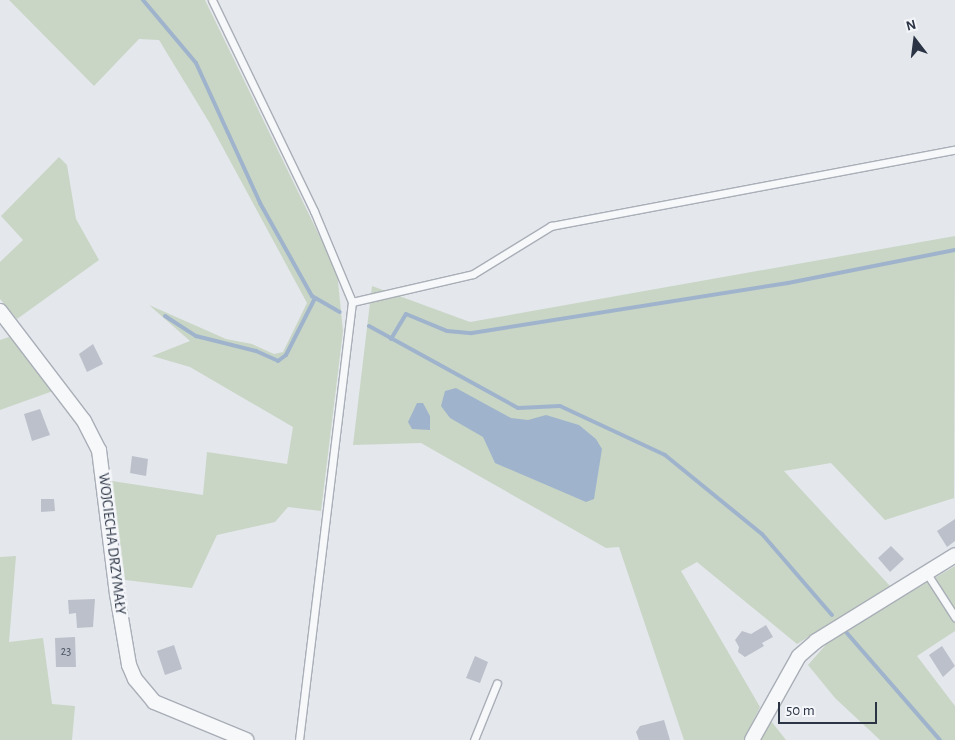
<!DOCTYPE html>
<html>
<head>
<meta charset="utf-8">
<style>
  body { margin:0 }
  #map { position:relative; width:955px; height:740px; overflow:hidden; background:#e4e7ec; font-family:"Alegreya Sans",sans-serif }
  div>[style] { position:absolute }
  .green>* { inset:0; background:#c9d6c5 }
  .water>* { inset:0; background:#9fb4cc }
  .stream>* { height:4px; margin:-2px; padding:0 2px; transform-origin:2px; border-radius:2px; background:#9fb4cc }
  .building>* { inset:0; background:#bbc0ca }
  .roads { filter:drop-shadow(1px 0 #a9aeb7) drop-shadow(-1px 0 #a9aeb7) drop-shadow(0 1px #a9aeb7) drop-shadow(0 -1px #a9aeb7) }
  .service>* { height:7px; margin:-3.5px; padding:0 3.5px; transform-origin:3.5px; border-radius:3.5px; background:#f7f8fa }
  .minor>* { height:14px; margin:-7px; padding:0 7px; transform-origin:7px; border-radius:7px; background:#f7f8fa }
  span { translate:-50% -50%; white-space:nowrap; text-align:center; line-height:1.15; -webkit-text-stroke:5px #f4f6f9; paint-order:stroke }
  .number-label { font-size:12px; color:#4f5766 }
  .number-label span { -webkit-text-stroke-width:0 }
  .street-label { font-size:15px; color:#2b3445 }
  .north { position:absolute; left:890px; top:15px; width:50px; height:50px; -webkit-text-stroke:4px #f4f6f9; paint-order:stroke; rotate:345deg; font-size:14px; font-weight:700; line-height:20px; text-align:center; color:#2b3445 }
  .north::after { content:''; display:block; margin:auto; width:18px; height:22px; background:#2b3445; clip-path:polygon(50% 0,100% 100%,50% 72%,0 100%) }
  .scale { position:absolute; left:778px; top:702px; width:99px; height:22px; box-sizing:border-box; border:2px solid #2b3445; border-top:0; padding-left:6px; font-size:15px; line-height:18px; white-space:nowrap; color:#2b3445; -webkit-text-stroke:4px #f4f6f9; paint-order:stroke }
</style>
</head>
<body>
<div id="map">
  <div class="green">
    <div style="clip-path:polygon(9px 0,205px 0,337px 272px,343px 331px,321px 511px,288px 507px,275px 522px,217px 535px,192px 588px,125px 580px,112px 481px,203px 495px,207px 452px,287px 464px,293px 427px,190px 367px,152px 356px,190px 341px,149px 305px,226px 339px,252px 344px,274px 354px,283px 352px,307px 303px,209px 122px,159px 40px,139px 39px,94px 86px)"></div>
    <div style="clip-path:polygon(59px 157px,67px 165px,76px 219px,99px 260px,17px 319px,0 299px,0 262px,23px 240px,1px 216px)"></div>
    <div style="clip-path:polygon(955px 236px,954px 498px,885px 520px,831px 463px,784px 471px,890px 586px,797px 644px,697px 562px,681px 571px,760px 707px,744px 740px,684px 740px,619px 547px,606px 548px,421px 443px,353px 445px,372px 286px,470px 322px)"></div>
    <div style="clip-path:polygon(9px 337px,16px 339px,53px 391px,0 410px,0 340px)"></div>
    <div style="clip-path:polygon(16px 556px,9px 642px,43px 638px,52px 704px,75px 706px,72px 740px,0 740px,0 557px)"></div>
    <div style="clip-path:polygon(955px 566px,955px 631px,917px 656px,955px 706px,955px 740px,880px 740px,835px 698px,808px 665px,830px 640px)"></div>
    <div style="clip-path:polygon(771px 721px,786px 740px,761px 740px)"></div>
  </div>
  <div class="water">
    <div style="clip-path:polygon(456px 388px,511px 418px,528px 420px,546px 415px,579px 425px,596px 439px,602px 449px,594px 499px,586px 502px,495px 463px,483px 437px,450px 418px,441px 406px,445px 391px)"></div>
    <div style="clip-path:polygon(417px 403px,423px 403px,430px 416px,430px 430px,412px 429px,408px 422px)"></div>
  </div>
  <div class="stream">
    <div style="left:143px;top:0;width:82px;rotate:49.9deg"></div>
    <div style="left:196px;top:63px;width:154px;rotate:65.4deg"></div>
    <div style="left:260px;top:203px;width:107px;rotate:60.8deg"></div>
    <div style="left:312px;top:296px;width:32px;rotate:30deg"></div>
    <div style="left:165px;top:316px;width:37px;rotate:33deg"></div>
    <div style="left:196px;top:336px;width:62px;rotate:14deg"></div>
    <div style="left:256px;top:351px;width:24px;rotate:24deg"></div>
    <div style="left:278px;top:361px;width:10px;rotate:-37deg"></div>
    <div style="left:286px;top:355px;width:64px;rotate:-63deg"></div>
    <div style="left:369px;top:326px;width:170px;rotate:28.8deg"></div>
    <div style="left:518px;top:408px;width:42px;rotate:-2.7deg"></div>
    <div style="left:560px;top:406px;width:116px;rotate:25deg"></div>
    <div style="left:665px;top:455px;width:125px;rotate:39.2deg"></div>
    <div style="left:762px;top:534px;width:107px;rotate:49.2deg"></div>
    <div style="left:391px;top:339px;width:29px;rotate:-59deg"></div>
    <div style="left:406px;top:314px;width:44px;rotate:22.5deg"></div>
    <div style="left:447px;top:331px;width:25px;rotate:5deg"></div>
    <div style="left:472px;top:333px;width:320px;rotate:-9deg"></div>
    <div style="left:788px;top:283px;width:170px;rotate:-11.2deg"></div>
    <div style="left:846px;top:632px;width:143px;rotate:49deg"></div>
  </div>
  <div class="building">
    <div style="clip-path:polygon(93px 344px,103px 364px,87px 372px,79px 354px)"></div>
    <div style="clip-path:polygon(40px 409px,50px 435px,32px 441px,24px 414px)"></div>
    <div style="clip-path:polygon(132px 456px,148px 459px,146px 476px,130px 473px)"></div>
    <div style="clip-path:polygon(41px 499px,54px 499px,55px 511px,41px 512px)"></div>
    <div style="clip-path:polygon(955px 519px,955px 541px,947px 547px,937px 531px)"></div>
    <div style="clip-path:polygon(891px 546px,904px 559px,890px 572px,878px 558px)"></div>
    <div style="clip-path:polygon(95px 599px,93px 627px,77px 628px,76px 613px,69px 614px,68px 600px)"></div>
    <div style="clip-path:polygon(766px 625px,773px 637px,762px 643px,764px 646px,745px 657px,738px 652px,739px 647px,735px 640px,742px 631px,751px 634px)"></div>
    <div style="clip-path:polygon(75px 637px,76px 667px,56px 667px,55px 638px)"></div>
    <div style="clip-path:polygon(174px 645px,182px 669px,165px 675px,157px 651px)"></div>
    <div style="clip-path:polygon(942px 646px,955px 666px,943px 677px,929px 655px)"></div>
    <div style="clip-path:polygon(475px 656px,488px 662px,480px 683px,466px 678px)"></div>
    <div style="clip-path:polygon(664px 720px,670px 740px,639px 740px,636px 732px,640px 726px)"></div>
  </div>
  <div class="roads">
    <div class="service">
      <div style="left:212px;top:0;width:234px;rotate:64.2deg"></div>
      <div style="left:314px;top:211px;width:99px;rotate:67.3deg"></div>
      <div style="left:352px;top:302px;width:441px;rotate:96.9deg"></div>
      <div style="left:352px;top:302px;width:124px;rotate:-13deg"></div>
      <div style="left:473px;top:274px;width:92px;rotate:-31.6deg"></div>
      <div style="left:551px;top:226px;width:411px;rotate:-10.7deg"></div>
      <div style="left:926px;top:572px;width:54px;rotate:57.2deg"></div>
      <div style="left:474px;top:740px;width:61px;rotate:-68deg"></div>
    </div>
    <div class="minor">
      <div style="left:0;top:311px;width:138px;rotate:52.6deg"></div>
      <div style="left:84px;top:421px;width:33px;rotate:63deg"></div>
      <div style="left:99px;top:450px;width:145px;rotate:82.9deg"></div>
      <div style="left:117px;top:594px;width:72px;rotate:80.4deg"></div>
      <div style="left:129px;top:665px;width:15px;rotate:67deg"></div>
      <div style="left:135px;top:679px;width:30px;rotate:50deg"></div>
      <div style="left:154px;top:702px;width:100px;rotate:22.4deg"></div>
      <div style="left:752px;top:740px;width:96px;rotate:-60.8deg"></div>
      <div style="left:799px;top:656px;width:23px;rotate:-41deg"></div>
      <div style="left:816px;top:641px;width:163px;rotate:-31.7deg"></div>
    </div>
  </div>
  <div class="number-label">
    <span style="left:66px;top:652px">23</span>
  </div>
  <div class="street-label">
    <span style="left:112px;top:544px;rotate:83deg">WOJCIECHA DRZYMAŁY</span>
  </div>
  <div class="north">N</div>
  <div class="scale">50 m</div>
</div>
</body>
</html>
